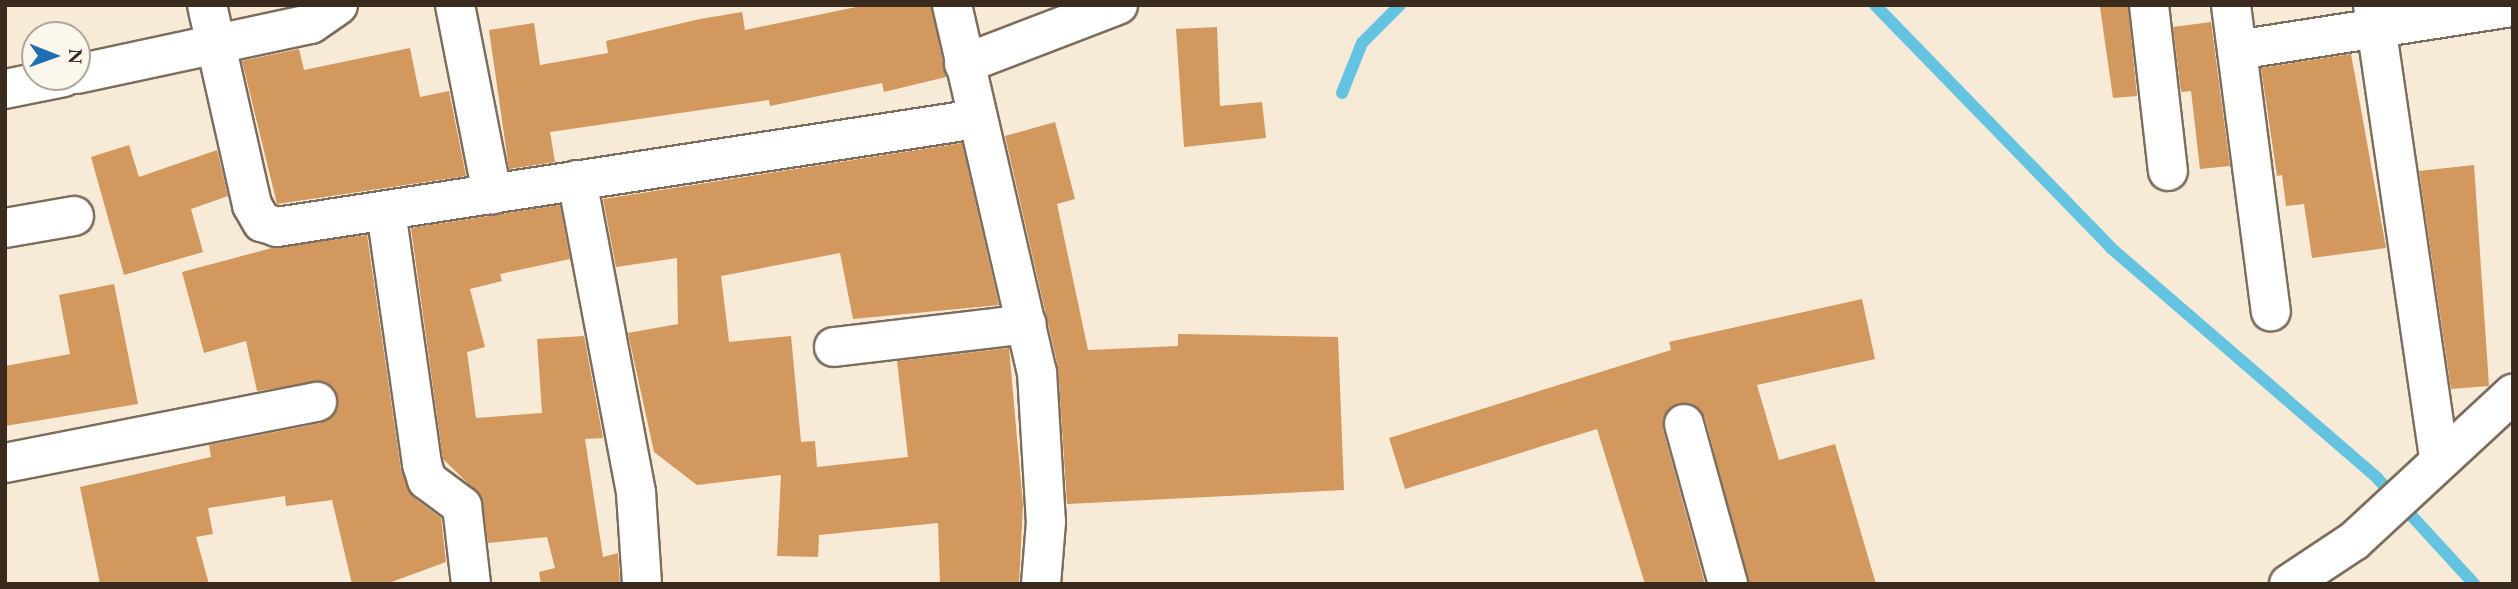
<!DOCTYPE html>
<html>
<head>
<meta charset="utf-8">
<style>
  body { margin:0 }
  #map { position:relative; width:2518px; height:589px; overflow:hidden; background:#f7ead6; font-family:"EB Garamond",serif }
  div>[style] { position:absolute }
  .stream>* { height:12px; margin:-6px; padding:0 6px; transform-origin:6px; border-radius:6px; background:#63c3e1 }
  .building>* { inset:0; background:#d2985d }
  .roads { filter:drop-shadow(2px 0 #7d6d5e) drop-shadow(-2px 0 #7d6d5e) drop-shadow(0 2px #7d6d5e) drop-shadow(0 -2px #7d6d5e) }
  .minor>* { height:38px; margin:-19px; padding:0 19px; transform-origin:19px; border-radius:19px; background:#fff }
  span { translate:-50% -50%; white-space:nowrap; text-align:center; line-height:1.15; -webkit-text-stroke:5px #fbf7ec; paint-order:stroke }
  .frame { position:absolute; inset:0; border:7px solid #3b2a1e; pointer-events:none }
  .north { position:absolute; left:21px; top:21px; width:70px; height:70px; box-sizing:border-box; background:#fbf7ec; border:2px solid #aea59a; border-radius:50%; rotate:91deg; font-size:19px; font-weight:700; line-height:28px; text-align:center; color:#3b2a1e }
  .north::after { content:''; display:block; margin:auto; width:24px; height:32px; background:#1f6fb2; clip-path:polygon(50% 0,100% 100%,50% 72%,0 100%) }
</style>
</head>
<body>
<div id="map">
  <div class="stream">
    <div style="left:1875px;top:5px;width:339px;rotate:45.8deg"></div>
    <div style="left:2111px;top:248px;width:352px;rotate:40.8deg"></div>
    <div style="left:2377px;top:478px;width:144px;rotate:47.5deg"></div>
    <div style="left:1342px;top:93px;width:54px;rotate:-68.2deg"></div>
    <div style="left:1362px;top:43px;width:54px;rotate:-45deg"></div>
  </div>
  <div class="building">
    <div style="clip-path:polygon(866px 5px,931px 5px,946px 77px,884px 92px,882px 83px,770px 106px,769px 100px,550px 132px,555px 162px,509px 169px,489px 30px,534px 23px,540px 65px,608px 53px,606px 41px,700px 19px,742px 12px,745px 30px)"></div>
    <div style="clip-path:polygon(2128px 5px,2137px 96px,2113px 98px,2100px 7px)"></div>
    <div style="clip-path:polygon(2211px 22px,2230px 166px,2200px 169px,2191px 91px,2181px 92px,2173px 27px)"></div>
    <div style="clip-path:polygon(1217px 27px,1220px 106px,1262px 102px,1266px 138px,1184px 147px,1176px 29px)"></div>
    <div style="clip-path:polygon(410px 48px,420px 97px,449px 91px,466px 176px,277px 204px,242px 61px,299px 49px,304px 70px)"></div>
    <div style="clip-path:polygon(2351px 54px,2386px 248px,2312px 258px,2304px 204px,2286px 206px,2282px 175px,2277px 176px,2261px 68px)"></div>
    <div style="clip-path:polygon(1055px 122px,1075px 199px,1057px 204px,1088px 350px,1178px 346px,1178px 334px,1338px 337px,1344px 490px,1067px 504px,1058px 367px,1005px 136px)"></div>
    <div style="clip-path:polygon(962px 143px,999px 305px,853px 319px,840px 253px,721px 276px,729px 342px,791px 336px,801px 442px,815px 441px,817px 467px,908px 457px,897px 361px,1009px 348px,1023px 505px,1019px 584px,940px 584px,938px 523px,819px 535px,818px 557px,777px 556px,781px 475px,697px 485px,654px 452px,628px 333px,678px 324px,677px 258px,616px 267px,603px 199px)"></div>
    <div style="clip-path:polygon(129px 145px,139px 177px,217px 150px,228px 196px,191px 209px,203px 252px,124px 275px,91px 157px)"></div>
    <div style="clip-path:polygon(2474px 165px,2489px 386px,2451px 389px,2419px 171px)"></div>
    <div style="clip-path:polygon(560px 205px,570px 259px,500px 274px,502px 281px,470px 289px,485px 347px,467px 352px,476px 418px,542px 413px,537px 339px,584px 336px,603px 438px,585px 439px,603px 557px,618px 553px,620px 584px,541px 584px,539px 572px,555px 568px,547px 537px,488px 543px,481px 496px,443px 459px,411px 228px)"></div>
    <div style="clip-path:polygon(367px 235px,401px 470px,413px 497px,441px 518px,446px 562px,386px 584px,352px 584px,332px 500px,286px 506px,285px 496px,208px 508px,213px 534px,196px 537px,209px 584px,100px 584px,80px 487px,211px 457px,209px 445px,321px 423px,338px 408px,334px 388px,323px 381px,257px 391px,246px 341px,204px 353px,182px 272px,272px 248px)"></div>
    <div style="clip-path:polygon(114px 284px,138px 404px,5px 426px,5px 366px,70px 354px,59px 295px)"></div>
    <div style="clip-path:polygon(1862px 299px,1875px 359px,1757px 385px,1779px 460px,1835px 444px,1876px 584px,1749px 584px,1705px 418px,1689px 403px,1669px 408px,1663px 429px,1705px 584px,1645px 584px,1597px 429px,1405px 489px,1389px 438px,1671px 350px,1669px 342px)"></div>
  </div>
  <div class="roads">
    <div class="minor">
      <div style="left:207px;top:5px;width:205px;rotate:77.3deg"></div>
      <div style="left:252px;top:205px;width:20px;rotate:60deg"></div>
      <div style="left:262px;top:222px;width:16px;rotate:18deg"></div>
      <div style="left:277px;top:227px;width:707px;rotate:-8.78deg"></div>
      <div style="left:455px;top:5px;width:193px;rotate:78.9deg"></div>
      <div style="left:952px;top:5px;width:377px;rotate:77deg"></div>
      <div style="left:1037px;top:372px;width:150px;rotate:86.6deg"></div>
      <div style="left:1046px;top:522px;width:62px;rotate:94.6deg"></div>
      <div style="left:2149px;top:5px;width:167px;rotate:83.5deg"></div>
      <div style="left:2231px;top:5px;width:309px;rotate:82.6deg"></div>
      <div style="left:2373px;top:5px;width:457px;rotate:81.7deg"></div>
      <div style="left:2237px;top:50px;width:279px;rotate:-8.9deg"></div>
      <div style="left:964px;top:64px;width:165px;rotate:-21deg"></div>
      <div style="left:77px;top:74px;width:239px;rotate:-12.1deg"></div>
      <div style="left:311px;top:24px;width:33px;rotate:-35deg"></div>
      <div style="left:5px;top:89px;width:60px;rotate:-11.5deg"></div>
      <div style="left:577px;top:180px;width:319px;rotate:79.3deg"></div>
      <div style="left:636px;top:493px;width:91px;rotate:86.2deg"></div>
      <div style="left:386px;top:211px;width:256px;rotate:81.9deg"></div>
      <div style="left:422px;top:464px;width:17px;rotate:73deg"></div>
      <div style="left:427px;top:480px;width:44px;rotate:36.6deg"></div>
      <div style="left:462px;top:506px;width:79px;rotate:83.4deg"></div>
      <div style="left:5px;top:228px;width:70px;rotate:-9.9deg"></div>
      <div style="left:834px;top:347px;width:194px;rotate:-6.8deg"></div>
      <div style="left:1684px;top:424px;width:166px;rotate:74.6deg"></div>
      <div style="left:5px;top:463px;width:318px;rotate:-11.1deg"></div>
      <div style="left:2289px;top:584px;width:78px;rotate:-33.5deg"></div>
      <div style="left:2354px;top:541px;width:217px;rotate:-42.8deg"></div>
    </div>
  </div>
  <div class="frame"></div>
  <div class="north">N</div>
</div>
</body>
</html>
